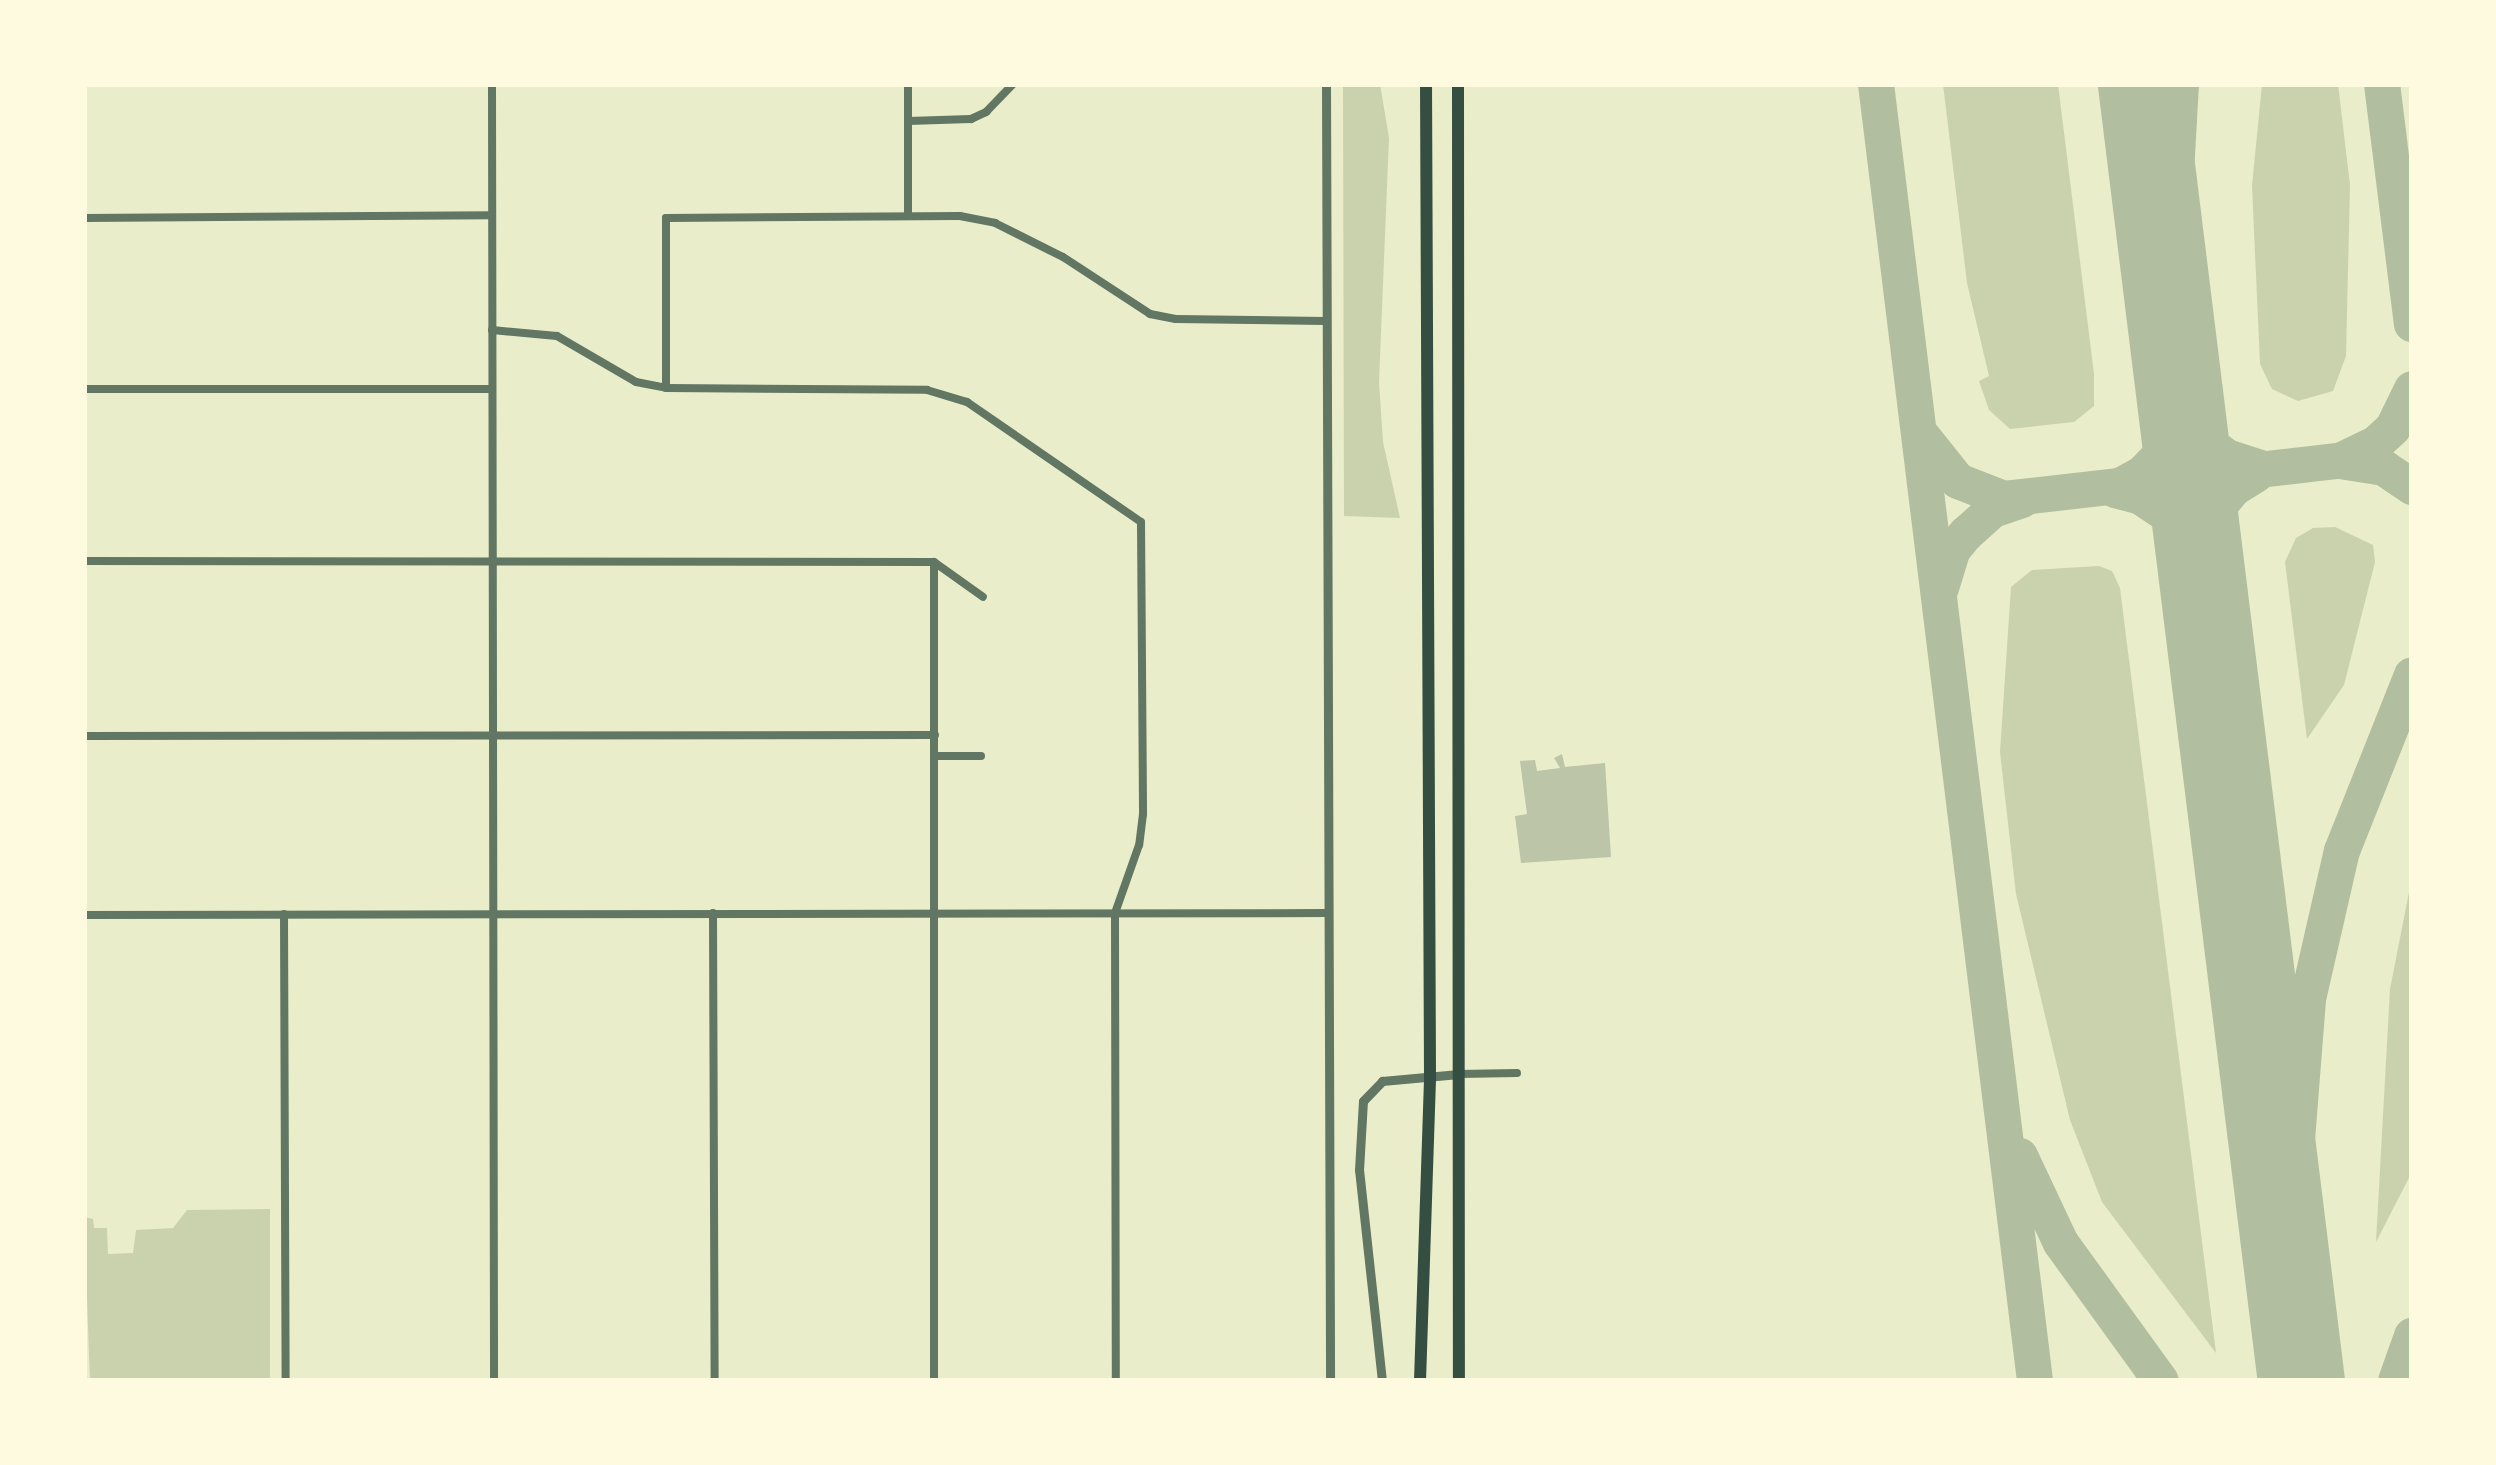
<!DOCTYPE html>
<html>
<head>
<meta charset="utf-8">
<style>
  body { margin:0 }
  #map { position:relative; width:2496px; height:1465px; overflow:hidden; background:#e9edc9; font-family:"Fira Sans",sans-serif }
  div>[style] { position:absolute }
  .green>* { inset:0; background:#cad2ad }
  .taxiway>* { height:36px; margin:-18px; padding:0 18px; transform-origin:18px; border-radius:18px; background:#b2bea0 }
  .runway>* { height:87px; margin:-43.5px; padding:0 43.5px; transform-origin:43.5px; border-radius:43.5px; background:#b2bea0 }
  .building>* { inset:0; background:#bcc5a7 }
  .minor>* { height:8px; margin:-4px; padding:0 4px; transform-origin:4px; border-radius:4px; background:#617663 }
  .tertiary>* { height:9px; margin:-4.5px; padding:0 4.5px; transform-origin:4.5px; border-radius:4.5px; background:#617663 }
  .primary>* { height:12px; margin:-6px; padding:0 6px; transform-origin:6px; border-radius:6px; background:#344e41 }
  span { translate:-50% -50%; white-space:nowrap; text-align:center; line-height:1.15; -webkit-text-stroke:12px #fefae0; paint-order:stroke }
  .frame { position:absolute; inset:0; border:87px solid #fefae0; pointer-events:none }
</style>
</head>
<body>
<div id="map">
  <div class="green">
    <div style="clip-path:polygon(1343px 84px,1380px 84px,1389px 138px,1379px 382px,1383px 442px,1400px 518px,1344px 516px)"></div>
    <div style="clip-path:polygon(1943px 84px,2058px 84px,2094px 374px,2094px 406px,2074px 422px,2010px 429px,1989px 410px,1979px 381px,1989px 376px,1967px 283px)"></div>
    <div style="clip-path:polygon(2262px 84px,2338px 84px,2350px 185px,2346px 356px,2333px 391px,2298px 401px,2272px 389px,2260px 364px,2252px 186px)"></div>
    <div style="clip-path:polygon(2335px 527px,2373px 545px,2375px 562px,2344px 685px,2307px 739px,2285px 562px,2296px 538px,2313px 528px)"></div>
    <div style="clip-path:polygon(2099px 566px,2112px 571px,2120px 588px,2216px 1353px,2102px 1202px,2070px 1120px,2016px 894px,2000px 752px,2011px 587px,2032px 570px)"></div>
    <div style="clip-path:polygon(2412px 877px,2412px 1172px,2376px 1242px,2390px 989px)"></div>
    <div style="clip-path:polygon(270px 1209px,270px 1381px,90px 1381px,84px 1217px,93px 1219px,94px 1228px,107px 1228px,108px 1254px,133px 1253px,136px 1230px,173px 1228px,187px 1210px)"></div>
  </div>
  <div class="taxiway">
    <div style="left:1876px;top:84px;width:1307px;rotate:83.01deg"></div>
    <div style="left:2382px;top:84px;width:242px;rotate:82.9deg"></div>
    <div style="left:2178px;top:369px;width:160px;rotate:-91.4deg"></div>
    <div style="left:2174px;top:209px;width:125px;rotate:-86.8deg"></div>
    <div style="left:2179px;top:382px;width:31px;rotate:75deg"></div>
    <div style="left:2187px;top:412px;width:31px;rotate:59deg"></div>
    <div style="left:2203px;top:439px;width:30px;rotate:37deg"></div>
    <div style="left:2227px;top:457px;width:35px;rotate:18deg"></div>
    <div style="left:1923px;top:437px;width:56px;rotate:51.5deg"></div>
    <div style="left:1958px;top:481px;width:49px;rotate:21.4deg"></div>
    <div style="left:2004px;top:499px;width:338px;rotate:-6.5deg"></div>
    <div style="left:2340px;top:461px;width:45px;rotate:9deg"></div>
    <div style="left:2384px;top:468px;width:34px;rotate:34deg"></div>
    <div style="left:2340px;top:461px;width:41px;rotate:-25.9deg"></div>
    <div style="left:2377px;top:443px;width:22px;rotate:-43deg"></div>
    <div style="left:2393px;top:428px;width:43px;rotate:-64deg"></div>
    <div style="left:2120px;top:486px;width:26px;rotate:-29deg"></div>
    <div style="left:2143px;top:473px;width:29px;rotate:-46deg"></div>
    <div style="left:2163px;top:452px;width:24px;rotate:-66deg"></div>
    <div style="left:2173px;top:430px;width:38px;rotate:-81deg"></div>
    <div style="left:2115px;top:490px;width:27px;rotate:15deg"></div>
    <div style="left:2141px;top:497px;width:40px;rotate:34deg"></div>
    <div style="left:2174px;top:519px;width:28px;rotate:55deg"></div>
    <div style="left:2190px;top:542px;width:29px;rotate:72deg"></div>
    <div style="left:2203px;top:585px;width:40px;rotate:-90deg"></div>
    <div style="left:2203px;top:545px;width:33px;rotate:-72deg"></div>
    <div style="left:2213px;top:514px;width:32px;rotate:-51deg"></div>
    <div style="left:2233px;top:489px;width:28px;rotate:-32deg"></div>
    <div style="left:1941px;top:588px;width:39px;rotate:-73deg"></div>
    <div style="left:1952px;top:551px;width:22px;rotate:-51deg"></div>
    <div style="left:1966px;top:534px;width:36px;rotate:-42deg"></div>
    <div style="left:1993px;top:510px;width:31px;rotate:-19deg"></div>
    <div style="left:2020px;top:1156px;width:96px;rotate:64.8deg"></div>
    <div style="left:2061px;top:1243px;width:170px;rotate:54.1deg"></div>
    <div style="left:2303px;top:1381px;width:216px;rotate:-92.1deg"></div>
    <div style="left:2295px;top:1165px;width:167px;rotate:-85.5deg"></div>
    <div style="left:2308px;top:999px;width:152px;rotate:-77.1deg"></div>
    <div style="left:2342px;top:851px;width:189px;rotate:-68.3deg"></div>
    <div style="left:2396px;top:1381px;width:48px;rotate:-70.4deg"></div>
  </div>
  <div class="runway">
    <div style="left:2141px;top:84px;width:1307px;rotate:82.97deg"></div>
  </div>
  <div class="building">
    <div style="clip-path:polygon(1562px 754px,1565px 767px,1605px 763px,1611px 857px,1521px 863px,1515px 816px,1527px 814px,1520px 761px,1535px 760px,1537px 771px,1560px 768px,1554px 758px)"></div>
  </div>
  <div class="minor">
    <div style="left:492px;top:84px;width:1297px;rotate:89.91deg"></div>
    <div style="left:908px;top:84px;width:130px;rotate:90deg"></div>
    <div style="left:908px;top:121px;width:63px;rotate:-1.8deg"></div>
    <div style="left:971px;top:119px;width:17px;rotate:-25deg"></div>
    <div style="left:986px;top:112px;width:39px;rotate:-46deg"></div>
    <div style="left:84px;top:218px;width:408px;rotate:-0.4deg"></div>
    <div style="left:492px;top:330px;width:65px;rotate:5.3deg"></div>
    <div style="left:557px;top:336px;width:91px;rotate:30.2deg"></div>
    <div style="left:636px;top:382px;width:31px;rotate:11deg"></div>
    <div style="left:666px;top:388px;width:261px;rotate:0.4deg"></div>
    <div style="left:927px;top:390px;width:42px;rotate:16.7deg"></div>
    <div style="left:967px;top:402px;width:211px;rotate:34.6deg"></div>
    <div style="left:1141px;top:522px;width:292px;rotate:89.6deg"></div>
    <div style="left:1143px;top:814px;width:31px;rotate:97deg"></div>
    <div style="left:1139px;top:845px;width:72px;rotate:109.4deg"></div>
    <div style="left:1115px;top:913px;width:468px;rotate:89.9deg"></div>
    <div style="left:666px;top:387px;width:169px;rotate:-90deg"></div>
    <div style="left:666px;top:218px;width:294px;rotate:-0.4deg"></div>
    <div style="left:960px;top:216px;width:36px;rotate:11deg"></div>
    <div style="left:995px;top:223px;width:76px;rotate:26.6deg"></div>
    <div style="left:1063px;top:257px;width:104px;rotate:33.2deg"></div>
    <div style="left:1150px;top:314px;width:26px;rotate:11deg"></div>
    <div style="left:1176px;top:319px;width:150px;rotate:0.8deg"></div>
    <div style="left:84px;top:389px;width:407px"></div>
    <div style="left:84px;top:561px;width:850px;rotate:0.07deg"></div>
    <div style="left:934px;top:562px;width:60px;rotate:35.5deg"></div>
    <div style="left:84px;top:736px;width:851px;rotate:-0.07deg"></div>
    <div style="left:936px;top:756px;width:45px"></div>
    <div style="left:713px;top:913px;width:468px;rotate:89.8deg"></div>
    <div style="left:284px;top:914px;width:467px;rotate:89.8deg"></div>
    <div style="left:84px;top:915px;width:1243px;rotate:-0.09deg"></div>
    <div style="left:1459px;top:1074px;width:58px;rotate:-1deg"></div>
    <div style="left:934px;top:1381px;width:818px;rotate:-90deg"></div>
  </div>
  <div class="tertiary">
    <div style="left:1326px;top:84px;width:1297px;rotate:89.82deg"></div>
    <div style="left:1382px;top:1381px;width:212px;rotate:-96.2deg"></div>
    <div style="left:1359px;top:1170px;width:69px;rotate:-86.7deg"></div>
    <div style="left:1363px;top:1101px;width:28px;rotate:-46deg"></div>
    <div style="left:1382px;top:1081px;width:77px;rotate:-5.2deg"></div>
  </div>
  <div class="primary">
    <div style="left:1458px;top:84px;width:1297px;rotate:89.96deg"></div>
    <div style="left:1420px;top:1381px;width:305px;rotate:-88.1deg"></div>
    <div style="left:1430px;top:1076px;width:992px;rotate:-90.23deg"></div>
  </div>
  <div class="frame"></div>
</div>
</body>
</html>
